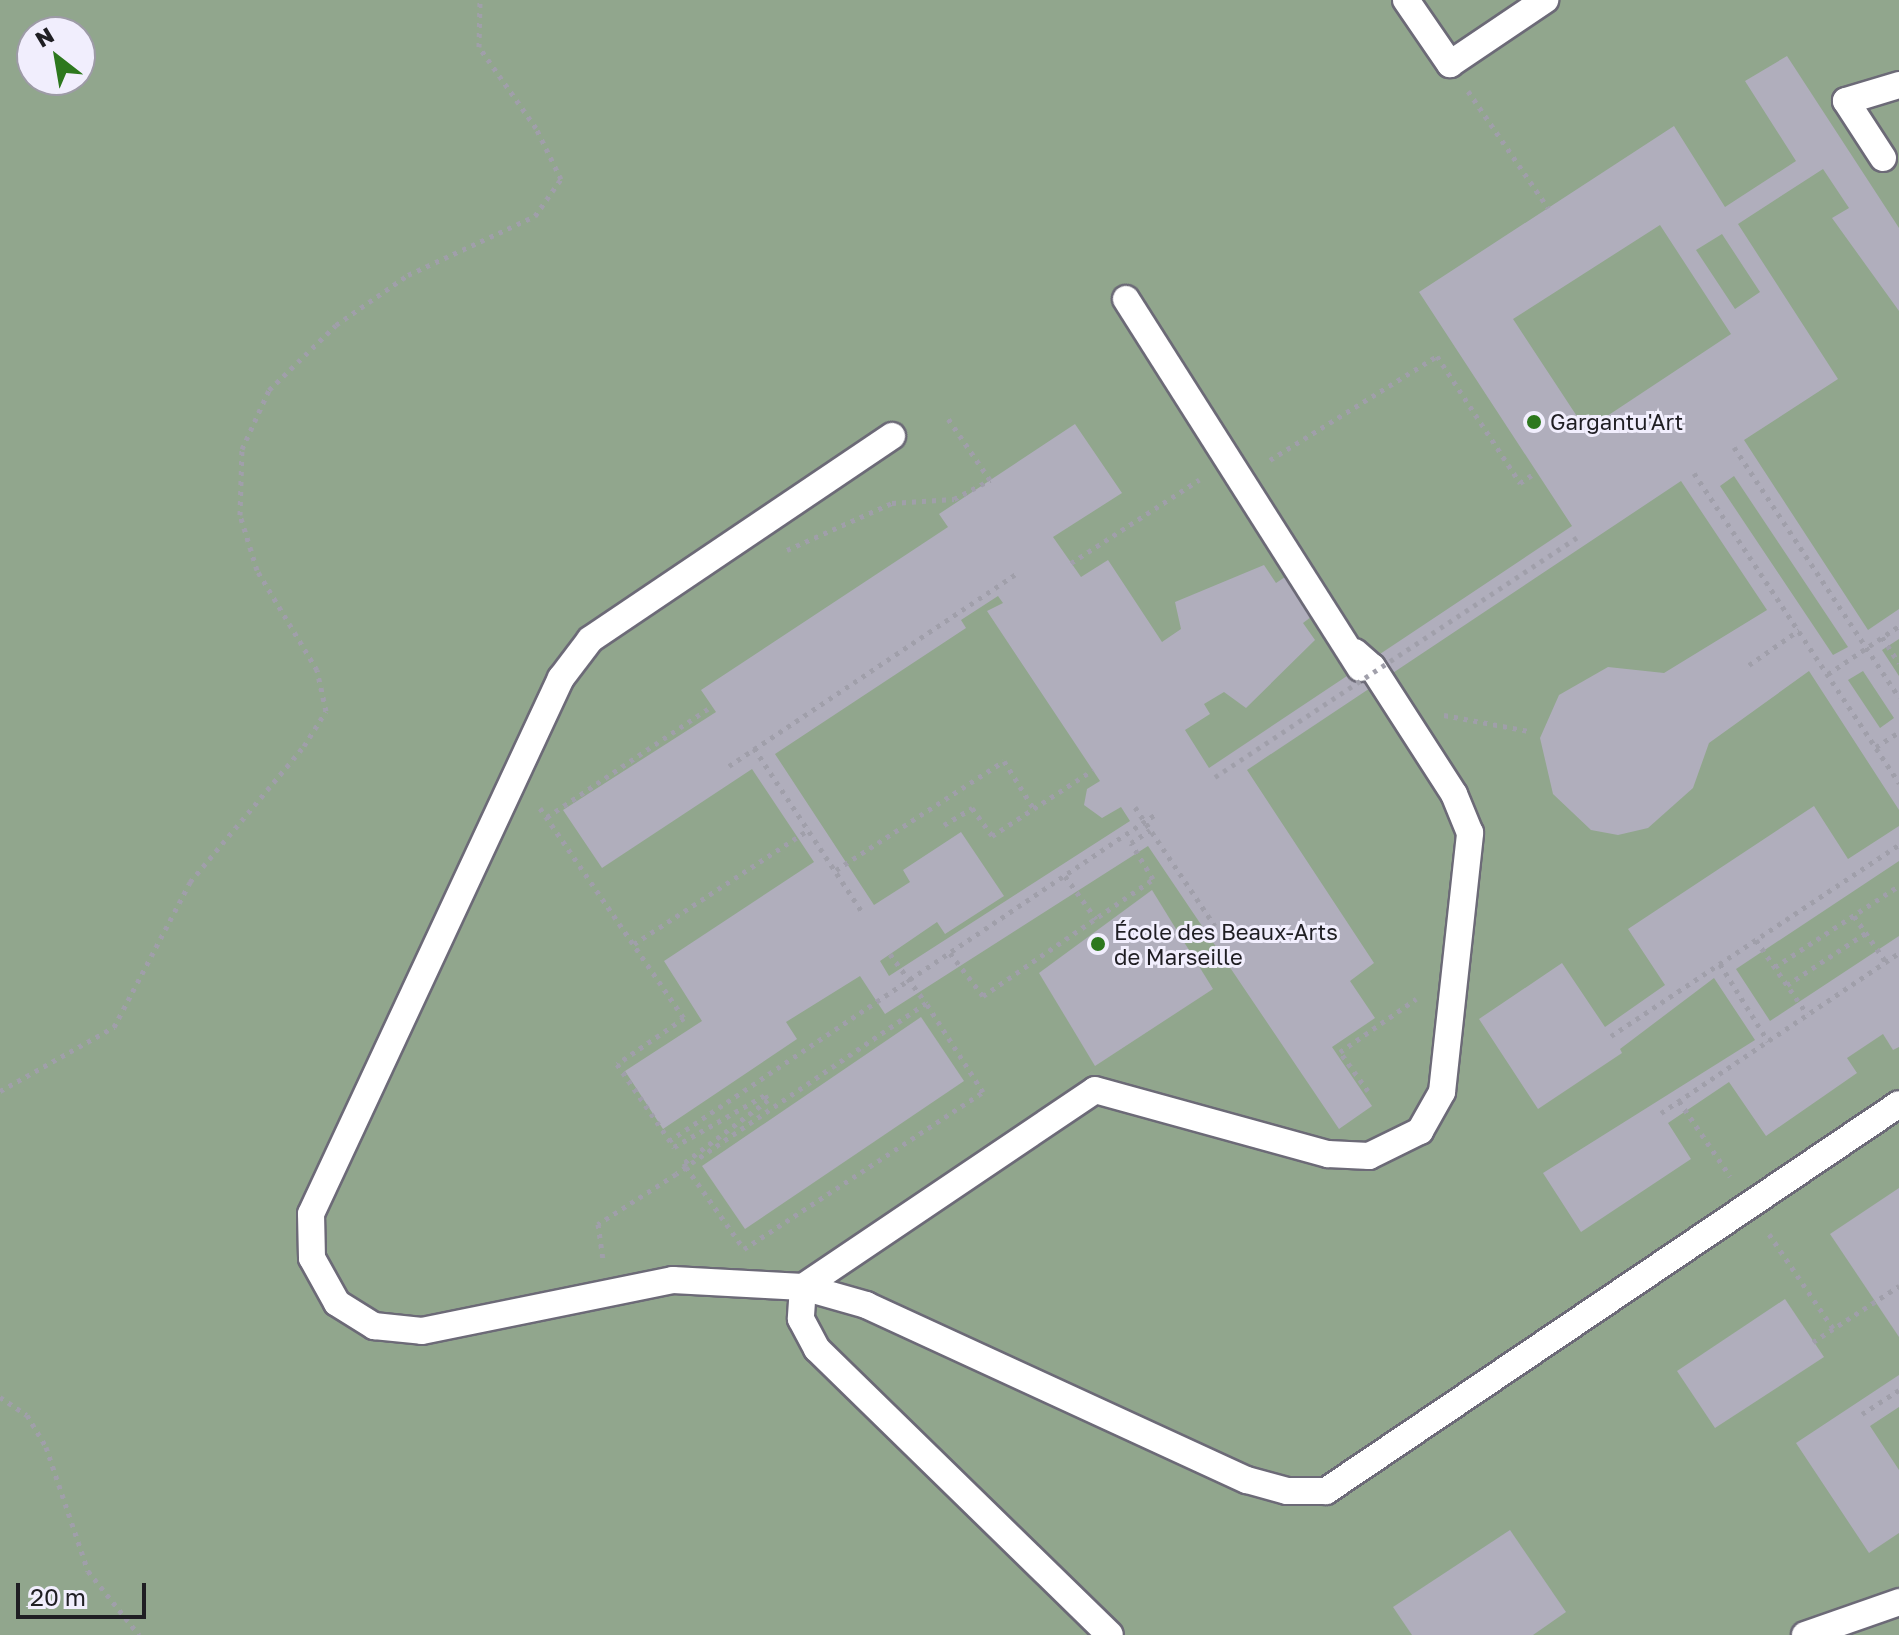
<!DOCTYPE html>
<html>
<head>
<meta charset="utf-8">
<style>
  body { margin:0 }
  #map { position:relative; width:1899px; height:1635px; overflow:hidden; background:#e3e1f0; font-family:"Golos Text",sans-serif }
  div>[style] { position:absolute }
  .forest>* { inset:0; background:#91a68d }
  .building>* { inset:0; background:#b0aebc }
  .path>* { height:5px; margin-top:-2.5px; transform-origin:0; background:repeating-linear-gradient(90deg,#a09faa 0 4px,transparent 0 10px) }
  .roads { filter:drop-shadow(2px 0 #6c6a77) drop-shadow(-2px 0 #6c6a77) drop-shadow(0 2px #6c6a77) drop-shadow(0 -2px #6c6a77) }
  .service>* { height:26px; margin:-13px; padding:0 13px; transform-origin:13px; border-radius:13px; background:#fff }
  .path-bridge>* { height:5px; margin-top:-2.5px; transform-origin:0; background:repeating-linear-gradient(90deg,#a09faa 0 4px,transparent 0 10px) }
  .dots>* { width:22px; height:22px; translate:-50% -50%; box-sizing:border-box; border:4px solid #f1eefd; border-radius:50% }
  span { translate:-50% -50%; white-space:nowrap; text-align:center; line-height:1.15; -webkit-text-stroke:6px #f1eefd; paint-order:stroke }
  .poi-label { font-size:22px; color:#1f1e23 }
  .left { translate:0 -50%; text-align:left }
  .north { position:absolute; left:16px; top:16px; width:80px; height:80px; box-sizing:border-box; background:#f1eefd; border:2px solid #9d9ba6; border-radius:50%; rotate:329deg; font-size:22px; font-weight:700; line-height:32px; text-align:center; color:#1f1e23 }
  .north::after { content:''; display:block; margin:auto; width:28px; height:36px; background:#2d781e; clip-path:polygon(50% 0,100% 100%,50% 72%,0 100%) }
  .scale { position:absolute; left:16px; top:1583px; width:130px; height:36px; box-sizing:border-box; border:4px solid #1f1e23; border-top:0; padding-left:10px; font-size:24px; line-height:28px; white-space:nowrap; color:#1f1e23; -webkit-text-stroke:6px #f1eefd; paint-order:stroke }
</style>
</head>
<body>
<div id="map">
  <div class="forest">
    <div style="clip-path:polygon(evenodd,0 0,1899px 0,1899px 1635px,0 1635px,0 0,32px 32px,80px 32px,80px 80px,32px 80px,32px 32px)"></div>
  </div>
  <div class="building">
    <div style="clip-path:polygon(evenodd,1787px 56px,1899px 228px,1899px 311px,1832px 218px,1849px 208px,1823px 169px,1738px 224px,1838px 379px,1744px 440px,1868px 630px,1899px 609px,1899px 639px,1882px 650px,1899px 676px,1899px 810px,1809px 671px,1709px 743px,1693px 788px,1648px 828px,1618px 835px,1591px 830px,1553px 794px,1540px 738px,1559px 695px,1608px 667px,1664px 673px,1767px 610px,1681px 481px,1247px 770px,1374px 963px,1350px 981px,1375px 1018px,1332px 1047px,1372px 1106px,1339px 1129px,1148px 846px,885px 1014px,860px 976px,786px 1022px,797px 1039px,663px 1129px,625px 1071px,702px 1021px,664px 961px,814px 862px,752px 769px,602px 868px,563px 810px,716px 712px,701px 690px,948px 527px,939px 514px,1075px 424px,1122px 493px,1053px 537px,1081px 577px,1108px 560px,1162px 642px,1181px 629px,1175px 602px,1264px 565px,1276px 583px,1285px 577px,1311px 617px,1303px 623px,1315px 640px,1246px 708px,1224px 692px,1204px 704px,1210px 714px,1185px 730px,1209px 768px,1572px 526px,1419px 292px,1674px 126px,1725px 207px,1796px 161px,1745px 81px,1787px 56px,1660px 225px,1731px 334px,1586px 430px,1513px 319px,1660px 225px,1787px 56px,1722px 234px,1760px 292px,1735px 309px,1696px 250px,1722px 234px,1787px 56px,1734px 476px,1848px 647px,1833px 655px,1720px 486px,1734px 476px,1787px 56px,998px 596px,1003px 603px,987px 611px,1100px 781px,1087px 789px,1084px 805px,1102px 818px,1121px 807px,1130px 821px,889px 976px,880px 961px,937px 922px,945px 934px,1004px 896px,961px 832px,903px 870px,910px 882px,874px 905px,775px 754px,966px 628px,961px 620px,998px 596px,1787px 56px,1863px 671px,1894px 718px,1880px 728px,1848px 680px,1863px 671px)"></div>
    <div style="clip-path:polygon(1814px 806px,1848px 859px,1899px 826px,1899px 861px,1736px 969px,1770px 1021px,1899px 936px,1899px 1047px,1893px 1050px,1883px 1034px,1847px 1058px,1857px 1073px,1766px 1136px,1729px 1082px,1668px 1123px,1691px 1159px,1581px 1232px,1543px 1173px,1755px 1040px,1714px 978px,1620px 1049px,1622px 1053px,1538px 1109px,1479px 1019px,1562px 963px,1605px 1027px,1665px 985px,1628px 929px)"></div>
    <div style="clip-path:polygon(1152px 890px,1213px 989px,1095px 1066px,1039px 973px)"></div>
    <div style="clip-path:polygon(921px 1017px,964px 1081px,745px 1229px,702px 1166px)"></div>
    <div style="clip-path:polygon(1899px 1188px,1899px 1337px,1830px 1234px)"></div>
    <div style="clip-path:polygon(1785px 1299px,1824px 1357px,1715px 1428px,1677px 1371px)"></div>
    <div style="clip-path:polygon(1899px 1375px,1899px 1407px,1870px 1426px,1899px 1470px,1899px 1533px,1869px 1553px,1796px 1443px)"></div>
    <div style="clip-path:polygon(1510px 1530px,1566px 1612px,1533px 1635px,1412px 1635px,1393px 1607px)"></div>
  </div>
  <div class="path">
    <div style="left:1468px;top:91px;width:142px;rotate:55.6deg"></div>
    <div style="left:1734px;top:447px;width:300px;rotate:56.6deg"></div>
    <div style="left:1270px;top:460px;width:197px;rotate:-31.9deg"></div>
    <div style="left:1437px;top:356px;width:152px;rotate:56.8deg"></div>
    <div style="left:1520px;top:483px;width:14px;rotate:-34deg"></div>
    <div style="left:1694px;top:473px;width:372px;rotate:56.5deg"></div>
    <div style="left:787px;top:550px;width:115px;rotate:-24.1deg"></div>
    <div style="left:892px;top:503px;width:62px;rotate:-3.7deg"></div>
    <div style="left:954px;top:499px;width:41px;rotate:-27.8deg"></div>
    <div style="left:990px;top:480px;width:76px;rotate:-124.3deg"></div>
    <div style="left:1071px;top:563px;width:153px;rotate:-33deg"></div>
    <div style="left:1882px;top:637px;width:31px;rotate:57deg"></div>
    <div style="left:1749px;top:665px;width:61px;rotate:-35deg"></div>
    <div style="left:1828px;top:674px;width:86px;rotate:-34.1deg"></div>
    <div style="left:1444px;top:715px;width:86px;rotate:10.7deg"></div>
    <div style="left:1876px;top:747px;width:27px;rotate:-33deg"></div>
    <div style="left:754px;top:748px;width:198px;rotate:56.6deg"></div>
    <div style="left:729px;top:766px;width:347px;rotate:-33.8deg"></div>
    <div style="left:1135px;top:807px;width:143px;rotate:56.1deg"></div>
    <div style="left:540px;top:808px;width:255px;rotate:55.6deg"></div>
    <div style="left:684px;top:1018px;width:81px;rotate:145.5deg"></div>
    <div style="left:617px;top:1064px;width:101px;rotate:55.5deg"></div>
    <div style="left:674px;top:1147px;width:105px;rotate:-29.7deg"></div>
    <div style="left:765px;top:1095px;width:6px;rotate:59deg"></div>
    <div style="left:768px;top:1100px;width:105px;rotate:143.1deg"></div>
    <div style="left:684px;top:1163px;width:4px;rotate:63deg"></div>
    <div style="left:686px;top:1167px;width:100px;rotate:54.7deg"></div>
    <div style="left:744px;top:1249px;width:286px;rotate:-33.3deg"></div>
    <div style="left:983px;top:1092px;width:106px;rotate:-122.6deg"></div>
    <div style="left:926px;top:1003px;width:291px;rotate:145.7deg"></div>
    <div style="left:686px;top:1167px;width:12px;rotate:145deg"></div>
    <div style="left:676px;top:1174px;width:93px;rotate:147.3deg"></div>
    <div style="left:598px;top:1224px;width:37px;rotate:82deg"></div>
    <div style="left:547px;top:817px;width:194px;rotate:-33.9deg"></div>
    <div style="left:944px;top:825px;width:33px;rotate:-31deg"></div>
    <div style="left:972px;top:808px;width:34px;rotate:54deg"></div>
    <div style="left:992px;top:836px;width:121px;rotate:-33.2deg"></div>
    <div style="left:836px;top:870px;width:200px;rotate:-33deg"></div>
    <div style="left:1004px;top:761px;width:57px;rotate:58deg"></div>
    <div style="left:1065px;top:876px;width:53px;rotate:54.2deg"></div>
    <div style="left:1854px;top:916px;width:56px;rotate:55.2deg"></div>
    <div style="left:1756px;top:940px;width:90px;rotate:55.4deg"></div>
    <div style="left:634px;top:944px;width:210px;rotate:-33.2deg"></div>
    <div style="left:950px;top:953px;width:54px;rotate:52.5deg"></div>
    <div style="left:983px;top:996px;width:206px;rotate:-34.5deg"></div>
    <div style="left:1153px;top:879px;width:42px;rotate:-121.4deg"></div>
    <div style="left:1131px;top:843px;width:23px;rotate:-34deg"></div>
    <div style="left:890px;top:954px;width:61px;rotate:53.7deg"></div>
    <div style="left:1720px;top:964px;width:91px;rotate:58.1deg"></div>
    <div style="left:1775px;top:967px;width:148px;rotate:-33.2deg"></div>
    <div style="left:1787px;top:985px;width:95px;rotate:-33.4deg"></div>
    <div style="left:1611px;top:1036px;width:346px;rotate:-33.6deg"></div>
    <div style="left:0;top:1091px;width:131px;rotate:-29.3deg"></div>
    <div style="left:114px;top:1027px;width:164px;rotate:-62.3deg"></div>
    <div style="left:190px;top:882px;width:177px;rotate:-50deg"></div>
    <div style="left:304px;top:746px;width:41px;rotate:-57.8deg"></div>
    <div style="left:326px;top:711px;width:42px;rotate:-102.4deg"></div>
    <div style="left:317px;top:670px;width:117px;rotate:-121deg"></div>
    <div style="left:257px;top:570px;width:58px;rotate:-107.2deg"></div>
    <div style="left:240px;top:515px;width:66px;rotate:-88.3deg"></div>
    <div style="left:242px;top:449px;width:65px;rotate:-65.4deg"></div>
    <div style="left:269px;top:390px;width:93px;rotate:-44.1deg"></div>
    <div style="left:336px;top:325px;width:88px;rotate:-34.8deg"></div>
    <div style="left:408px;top:275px;width:140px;rotate:-24.9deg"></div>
    <div style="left:535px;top:216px;width:45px;rotate:-54.9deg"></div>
    <div style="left:561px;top:179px;width:57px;rotate:-116.1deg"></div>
    <div style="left:536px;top:128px;width:99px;rotate:-125.1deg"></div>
    <div style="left:479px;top:47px;width:47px;rotate:-88.8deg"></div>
    <div style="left:1368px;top:1091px;width:48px;rotate:-125.7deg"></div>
    <div style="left:1340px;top:1052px;width:93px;rotate:-34.9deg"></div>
    <div style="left:1679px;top:1101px;width:91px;rotate:55.8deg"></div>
    <div style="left:1661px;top:1113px;width:287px;rotate:-33.9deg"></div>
    <div style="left:669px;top:1141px;width:587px;rotate:-33.88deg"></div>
    <div style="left:1769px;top:1234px;width:114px;rotate:55.8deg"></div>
    <div style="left:1813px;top:1342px;width:103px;rotate:-33.1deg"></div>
    <div style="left:0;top:1397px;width:32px;rotate:34deg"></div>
    <div style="left:27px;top:1415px;width:37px;rotate:59deg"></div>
    <div style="left:46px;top:1447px;width:131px;rotate:71.3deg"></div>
    <div style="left:88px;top:1571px;width:82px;rotate:51.4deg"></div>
    <div style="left:1862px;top:1414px;width:44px;rotate:-33deg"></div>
  </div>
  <div class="roads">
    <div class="service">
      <div style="left:1406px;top:0;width:78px;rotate:55.5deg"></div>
      <div style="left:1450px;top:64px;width:115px;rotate:-34deg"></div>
      <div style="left:1883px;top:158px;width:68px;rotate:-123deg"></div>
      <div style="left:1846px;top:101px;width:55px;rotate:-16.8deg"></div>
      <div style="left:1126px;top:299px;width:437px;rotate:57.6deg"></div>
      <div style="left:892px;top:436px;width:364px;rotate:146deg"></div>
      <div style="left:590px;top:640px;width:48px;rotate:127.3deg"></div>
      <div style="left:561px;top:678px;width:591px;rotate:115.01deg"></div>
      <div style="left:311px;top:1214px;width:44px;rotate:88.7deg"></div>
      <div style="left:312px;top:1258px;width:51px;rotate:60.9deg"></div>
      <div style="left:337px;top:1303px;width:44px;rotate:31.9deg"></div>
      <div style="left:374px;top:1326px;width:48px;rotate:5.9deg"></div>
      <div style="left:422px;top:1331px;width:256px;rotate:-11.5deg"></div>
      <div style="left:673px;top:1280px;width:130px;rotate:3.1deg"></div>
      <div style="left:803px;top:1287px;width:66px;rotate:15.9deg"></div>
      <div style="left:866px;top:1305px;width:419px;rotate:24.7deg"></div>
      <div style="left:1247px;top:1480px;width:41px;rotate:15.4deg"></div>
      <div style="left:1287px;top:1491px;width:39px"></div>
      <div style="left:1326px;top:1491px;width:691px;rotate:-34.03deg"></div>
      <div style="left:803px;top:1287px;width:352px;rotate:-34deg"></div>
      <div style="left:1095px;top:1090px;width:242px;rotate:15.4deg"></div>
      <div style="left:1328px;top:1154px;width:41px;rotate:2.8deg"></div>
      <div style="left:1369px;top:1156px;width:57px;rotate:-26.1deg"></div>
      <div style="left:1420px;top:1131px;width:45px;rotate:-60.6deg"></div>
      <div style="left:1442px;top:1092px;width:261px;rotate:-83.8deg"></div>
      <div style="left:1470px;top:833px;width:42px;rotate:-112.3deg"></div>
      <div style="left:1454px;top:794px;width:151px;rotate:-122.8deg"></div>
      <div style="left:1372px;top:667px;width:23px;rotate:-139deg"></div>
      <div style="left:803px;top:1287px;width:32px;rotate:94deg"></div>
      <div style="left:801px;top:1319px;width:34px;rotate:62deg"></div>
      <div style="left:817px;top:1349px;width:409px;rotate:44.3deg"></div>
      <div style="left:1805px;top:1635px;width:100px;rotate:-19.3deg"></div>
    </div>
  </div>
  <div class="path-bridge">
    <div style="left:1215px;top:777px;width:437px;rotate:-33.5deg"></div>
  </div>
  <div class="dots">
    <div style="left:1534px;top:422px;background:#2d781e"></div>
    <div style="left:1098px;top:944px;background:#2d781e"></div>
  </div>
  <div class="poi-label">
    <span class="left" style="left:1550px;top:422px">Gargantu'Art</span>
    <span class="left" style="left:1114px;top:944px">École des Beaux-Arts<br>de Marseille</span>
  </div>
  <div class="north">N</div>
  <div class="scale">20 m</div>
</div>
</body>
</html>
